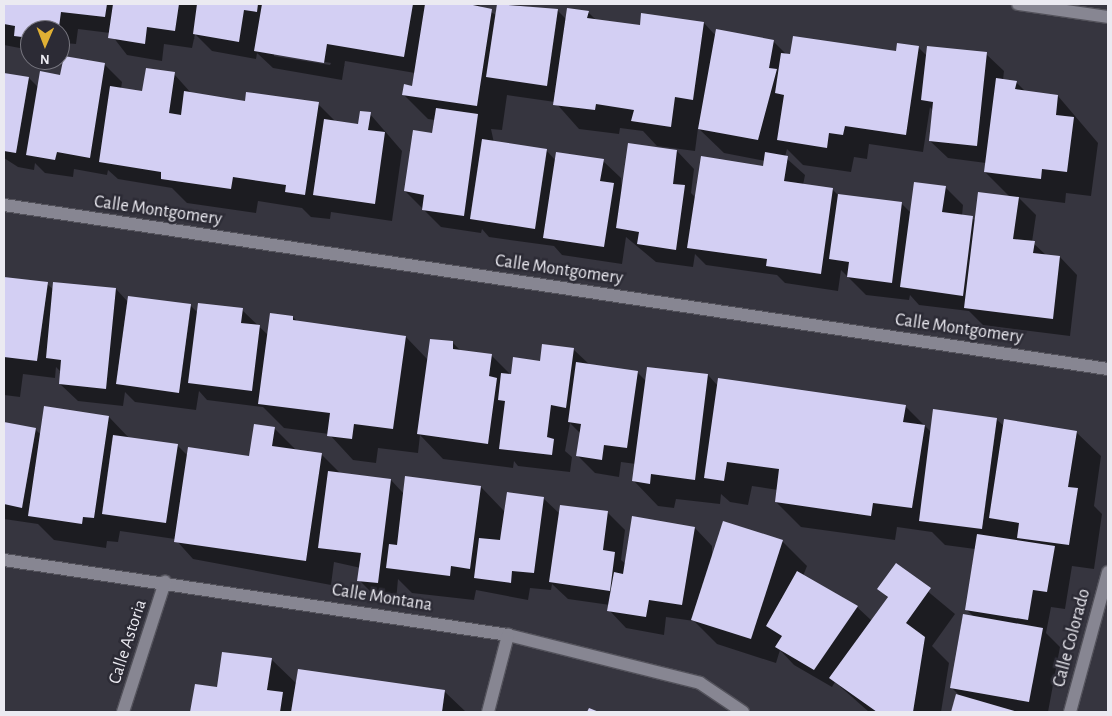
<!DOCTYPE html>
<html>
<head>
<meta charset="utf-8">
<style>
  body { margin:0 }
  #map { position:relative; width:1112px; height:716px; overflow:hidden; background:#36353f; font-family:"Alegreya Sans",sans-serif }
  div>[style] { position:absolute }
  .shadow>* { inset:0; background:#0007 }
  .building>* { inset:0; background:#d3cff3 }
  .roads { filter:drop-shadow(1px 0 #53525b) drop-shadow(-1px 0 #53525b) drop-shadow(0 1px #53525b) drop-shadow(0 -1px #53525b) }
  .minor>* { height:12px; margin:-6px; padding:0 6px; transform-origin:6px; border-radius:6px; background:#878692 }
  span { translate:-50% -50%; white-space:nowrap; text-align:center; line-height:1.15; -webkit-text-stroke:5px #2c2b35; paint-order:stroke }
  .street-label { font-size:18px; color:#ebeaf1 }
  .frame { position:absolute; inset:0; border:5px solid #ebeaf1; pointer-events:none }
  .north { position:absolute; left:20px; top:20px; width:50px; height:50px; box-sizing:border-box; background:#2c2b35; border:1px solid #787780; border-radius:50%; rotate:181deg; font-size:14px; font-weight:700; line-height:20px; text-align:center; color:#ebeaf1 }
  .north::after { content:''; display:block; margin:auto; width:18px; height:22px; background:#e0b034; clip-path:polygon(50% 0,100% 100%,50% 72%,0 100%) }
</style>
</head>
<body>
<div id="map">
  <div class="shadow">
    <div style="clip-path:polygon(evenodd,4px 4px,477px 4px,496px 15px,498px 4px,508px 4px,558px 11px,566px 19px,588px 12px,597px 21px,641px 27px,704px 23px,716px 36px,773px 41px,787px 55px,897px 53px,918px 47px,927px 56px,986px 54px,1004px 71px,1003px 80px,1016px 82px,1026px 92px,1058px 96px,1098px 143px,1091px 196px,1066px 193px,1065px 203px,1018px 197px,1036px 215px,1032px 242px,1047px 256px,1060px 257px,1077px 275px,1070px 336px,983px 325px,969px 311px,919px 305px,910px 295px,909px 300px,866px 295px,841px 270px,838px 291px,785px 283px,777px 275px,706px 265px,695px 254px,693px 267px,656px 262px,626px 237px,622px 264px,562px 255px,554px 246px,489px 237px,482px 229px,481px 233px,441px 227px,405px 191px,434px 135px,435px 120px,428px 119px,403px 94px,413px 87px,415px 73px,345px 61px,342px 80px,273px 68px,257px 53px,256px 59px,212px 51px,195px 34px,192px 48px,164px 44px,162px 61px,127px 55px,110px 33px,78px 29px,76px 44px,64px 43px,61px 63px,40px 60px,60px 60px,60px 30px,39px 30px,38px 22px,37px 30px,30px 30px,30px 50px,4px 45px,4px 4px,274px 53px,331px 63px,330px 65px,274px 56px,274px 53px,4px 4px,507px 95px,555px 102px,579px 129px,619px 134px,620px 128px,643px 131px,657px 146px,695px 151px,698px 128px,724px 153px,765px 161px,764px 167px,696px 198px,691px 193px,694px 169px,677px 151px,622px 193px,621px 178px,603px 161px,556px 161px,546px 150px,494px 143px,491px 129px,502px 130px,507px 95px,4px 4px,930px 107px,933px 111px,930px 141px,948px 158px,986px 163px,985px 172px,1010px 197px,976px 220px,962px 216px,963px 205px,945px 187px,911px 213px,901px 203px,838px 195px,833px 190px,803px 185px,805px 175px,785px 157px,787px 149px,803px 165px,851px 172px,854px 157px,867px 159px,869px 144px,923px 152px,930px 107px)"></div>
    <div style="clip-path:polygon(104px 64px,122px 82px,121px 89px,143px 92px,174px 74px,192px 94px,246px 102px,318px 104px,336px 122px,360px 125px,370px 114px,402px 151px,392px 221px,331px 212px,330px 219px,311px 217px,302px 208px,258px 201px,256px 213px,187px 203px,172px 188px,118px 179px,108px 170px,107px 175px,74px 169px,73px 177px,45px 173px,35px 163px,34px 170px,18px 167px,4px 158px,4px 74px,29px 78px,39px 88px,61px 76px)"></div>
    <div style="clip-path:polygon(4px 278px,47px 284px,54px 290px,116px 289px,128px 302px,191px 306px,198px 313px,242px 310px,268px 335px,293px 317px,298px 322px,406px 337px,428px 360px,453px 343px,462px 352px,492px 356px,512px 376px,573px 349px,590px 365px,637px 372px,646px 381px,648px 368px,708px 375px,718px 386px,905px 406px,931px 432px,996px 419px,1004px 426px,1076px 432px,1101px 456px,1094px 506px,1102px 514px,1094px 569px,1072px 566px,1065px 609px,1051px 607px,1046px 633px,1060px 647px,1048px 712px,952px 712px,958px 694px,951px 687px,974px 617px,966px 609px,975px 549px,945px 545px,932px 532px,897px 527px,895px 540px,801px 527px,776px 502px,778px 490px,752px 486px,748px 505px,730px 502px,721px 494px,720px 504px,676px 499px,674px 508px,658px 506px,634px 481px,636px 464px,621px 462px,619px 477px,595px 473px,578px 456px,581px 434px,570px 423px,565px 451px,572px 457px,570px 472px,518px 466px,514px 461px,513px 468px,443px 459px,420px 435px,418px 453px,378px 448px,376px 463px,353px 460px,329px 434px,284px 428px,263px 407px,207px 400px,199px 391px,196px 410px,135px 402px,125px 392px,123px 406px,78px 401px,60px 384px,61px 372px,56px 367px,55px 378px,23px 374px,20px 397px,4px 395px)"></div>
    <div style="clip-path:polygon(109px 417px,130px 439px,177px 445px,188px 456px,248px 458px,274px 428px,297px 451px,322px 455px,341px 474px,391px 480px,404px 494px,481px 487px,505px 512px,543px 498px,560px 514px,607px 512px,625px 530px,621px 560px,626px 564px,695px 528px,712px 546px,712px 559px,782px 541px,807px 566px,803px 576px,857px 607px,872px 621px,888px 598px,879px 589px,896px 565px,955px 614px,932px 646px,949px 663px,941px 712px,869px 712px,835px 682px,832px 687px,794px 665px,780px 650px,776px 663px,717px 644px,694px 621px,666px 617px,664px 635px,626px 628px,609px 610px,610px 605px,568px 599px,552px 584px,551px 590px,530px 588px,528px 600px,476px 590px,474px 600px,412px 593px,398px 579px,396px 601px,377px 598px,359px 580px,361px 568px,334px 562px,331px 585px,193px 559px,175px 539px,120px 531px,118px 542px,107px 541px,106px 548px,54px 540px,38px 524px,4px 519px,4px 424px,35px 429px,41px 435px)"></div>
    <div style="clip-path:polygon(271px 659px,297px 684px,299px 671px,445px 692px,466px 712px,192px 712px,196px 686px,218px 688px)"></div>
  </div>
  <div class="building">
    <div style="clip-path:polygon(4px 4px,107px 4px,105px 17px,61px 12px,59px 27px,38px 25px,38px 30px,30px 30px,30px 38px,14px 36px,15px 26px,4px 24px)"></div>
    <div style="clip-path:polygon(113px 4px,179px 4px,175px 31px,147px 27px,145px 44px,108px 38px)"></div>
    <div style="clip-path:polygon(197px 4px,258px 4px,257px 12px,244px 10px,239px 42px,193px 34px)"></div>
    <div style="clip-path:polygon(262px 4px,413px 4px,404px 57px,327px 44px,324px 63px,254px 51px)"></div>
    <div style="clip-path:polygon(425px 4px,468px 4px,492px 9px,477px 106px,402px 95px,404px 84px,412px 86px)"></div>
    <div style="clip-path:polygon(497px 4px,558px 9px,547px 86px,486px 77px)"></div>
    <div style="clip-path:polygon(567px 8px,589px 11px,587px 18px,640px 25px,641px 13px,704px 22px,693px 100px,675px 97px,671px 127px,631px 121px,634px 110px,596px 104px,595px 110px,553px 105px)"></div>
    <div style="clip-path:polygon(716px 29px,774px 40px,769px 68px,777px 69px,758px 140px,698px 129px)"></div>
    <div style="clip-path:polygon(793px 36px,896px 51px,897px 43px,919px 46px,906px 135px,845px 126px,843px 135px,829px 133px,827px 148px,777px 140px,784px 95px,775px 93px,781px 53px,790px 54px)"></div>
    <div style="clip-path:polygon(927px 46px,987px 52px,977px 146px,929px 141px,933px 102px,921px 100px)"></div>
    <div style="clip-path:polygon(64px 56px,105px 63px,90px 158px,57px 152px,55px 160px,26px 155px,40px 71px,60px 75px)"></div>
    <div style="clip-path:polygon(146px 68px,175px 72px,169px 113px,181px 115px,184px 91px,245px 101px,246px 92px,319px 102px,305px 195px,285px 192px,286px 185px,233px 177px,231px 189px,161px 179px,161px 172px,99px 162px,110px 86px,142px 91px)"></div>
    <div style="clip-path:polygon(4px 73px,29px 77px,16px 153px,4px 151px)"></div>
    <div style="clip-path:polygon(996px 78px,1017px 81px,1015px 89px,1058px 95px,1056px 115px,1074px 117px,1067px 172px,1042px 169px,1041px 179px,984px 172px)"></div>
    <div style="clip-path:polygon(436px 108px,478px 114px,464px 216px,422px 210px,424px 195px,404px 191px,413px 130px,432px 133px)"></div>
    <div style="clip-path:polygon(360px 111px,371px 112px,368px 130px,385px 132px,375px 204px,313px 195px,324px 119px,358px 124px)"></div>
    <div style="clip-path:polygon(482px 139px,547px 149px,535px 229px,470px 219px)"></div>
    <div style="clip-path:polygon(628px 143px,677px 150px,673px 184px,685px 185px,676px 250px,637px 244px,639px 232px,616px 228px)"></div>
    <div style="clip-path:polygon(556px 152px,604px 159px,600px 181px,614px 183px,604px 247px,543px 238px)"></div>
    <div style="clip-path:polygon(765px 152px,788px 156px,784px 181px,833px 188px,821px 274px,766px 266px,767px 259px,687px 248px,701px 156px,763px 166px)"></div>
    <div style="clip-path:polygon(914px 182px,946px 186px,942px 212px,973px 216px,963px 296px,900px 287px)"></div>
    <div style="clip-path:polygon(978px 192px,1019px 197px,1013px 239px,1035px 241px,1033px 253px,1060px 256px,1053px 319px,964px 308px)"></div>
    <div style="clip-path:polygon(838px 194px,902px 202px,892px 283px,847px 277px,849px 262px,829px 259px)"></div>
    <div style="clip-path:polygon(4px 277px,48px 282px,37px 361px,4px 357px)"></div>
    <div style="clip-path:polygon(53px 282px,116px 288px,106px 389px,59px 384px,61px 360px,46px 358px)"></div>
    <div style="clip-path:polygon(128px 296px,191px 304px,179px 393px,116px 384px)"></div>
    <div style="clip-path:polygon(198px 303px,243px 308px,241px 323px,260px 325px,252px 391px,188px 383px)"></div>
    <div style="clip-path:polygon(270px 313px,293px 316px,293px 320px,406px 336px,393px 429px,354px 424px,352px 439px,327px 436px,330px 413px,258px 404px)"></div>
    <div style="clip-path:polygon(430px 339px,453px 341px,453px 349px,492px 354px,489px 376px,497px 378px,488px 444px,417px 434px)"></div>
    <div style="clip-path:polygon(542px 344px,574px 348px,566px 408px,551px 405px,547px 437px,554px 439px,552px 455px,499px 449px,505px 401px,498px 400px,501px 373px,511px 374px,513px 357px,540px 361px)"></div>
    <div style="clip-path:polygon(576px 362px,638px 371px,627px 448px,604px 445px,602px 460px,576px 456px,581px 424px,568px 422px)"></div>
    <div style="clip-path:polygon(647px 367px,708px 374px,695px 480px,651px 474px,650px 484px,632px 481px)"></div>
    <div style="clip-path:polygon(718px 378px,906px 405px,903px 422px,925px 425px,912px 508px,873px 503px,871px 516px,775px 502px,779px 469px,727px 462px,724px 481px,704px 478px)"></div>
    <div style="clip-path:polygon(44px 406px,109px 416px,94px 518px,83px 517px,82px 524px,28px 516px)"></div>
    <div style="clip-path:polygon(933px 409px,997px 418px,982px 529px,919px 521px)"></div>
    <div style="clip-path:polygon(1004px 419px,1077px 431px,1068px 487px,1078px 488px,1069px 545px,1017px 538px,1019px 523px,989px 518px)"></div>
    <div style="clip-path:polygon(4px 422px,36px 428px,22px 508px,4px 504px)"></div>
    <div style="clip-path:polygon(254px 424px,275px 427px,272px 446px,322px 453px,306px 561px,174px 542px,188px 447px,249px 456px)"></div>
    <div style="clip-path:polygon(113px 435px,178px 444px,166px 523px,102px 514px)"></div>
    <div style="clip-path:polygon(328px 471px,391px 479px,378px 583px,357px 581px,361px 553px,318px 548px)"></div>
    <div style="clip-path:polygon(405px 476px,481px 486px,470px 569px,451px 566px,450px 576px,386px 568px,389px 544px,397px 545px)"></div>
    <div style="clip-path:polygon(507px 492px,544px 497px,534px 573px,512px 571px,511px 583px,474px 578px,479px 538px,500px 540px)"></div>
    <div style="clip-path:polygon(560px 505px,608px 511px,603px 550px,615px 552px,610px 591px,549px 582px)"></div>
    <div style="clip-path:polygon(632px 516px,695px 527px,682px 605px,649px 600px,646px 617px,607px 611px,614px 572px,623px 574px)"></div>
    <div style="clip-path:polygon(723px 521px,783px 540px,751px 639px,691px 620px)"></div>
    <div style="clip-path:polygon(977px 534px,1055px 546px,1047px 592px,1033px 590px,1028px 620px,965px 610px)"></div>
    <div style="clip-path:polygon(896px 563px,931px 588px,906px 623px,925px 637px,913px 712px,877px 712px,829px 678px,888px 597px,877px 589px)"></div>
    <div style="clip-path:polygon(797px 571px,858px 606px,814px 670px,775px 647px,782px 636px,766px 626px)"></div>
    <div style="clip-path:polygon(963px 614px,1043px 628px,1029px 702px,950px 688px)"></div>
    <div style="clip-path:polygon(222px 652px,272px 658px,267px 690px,283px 692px,280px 712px,190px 712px,195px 684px,217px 687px)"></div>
    <div style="clip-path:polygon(298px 669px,445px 690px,442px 712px,291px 712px)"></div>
    <div style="clip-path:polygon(956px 694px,1018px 712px,951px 712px)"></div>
    <div style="clip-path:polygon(589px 708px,599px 712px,587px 712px)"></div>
  </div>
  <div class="roads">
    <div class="minor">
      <div style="left:1018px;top:4px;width:91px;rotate:8.2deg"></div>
      <div style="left:4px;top:205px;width:1116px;rotate:8.45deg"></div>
      <div style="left:4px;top:560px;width:510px;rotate:8.46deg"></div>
      <div style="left:508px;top:635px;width:198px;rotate:14deg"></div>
      <div style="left:700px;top:683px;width:52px;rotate:34deg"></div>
      <div style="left:123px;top:712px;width:137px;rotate:-72.1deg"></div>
      <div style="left:488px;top:712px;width:80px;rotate:-75.4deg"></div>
      <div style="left:1070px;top:712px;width:145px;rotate:-74.8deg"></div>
    </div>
  </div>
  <div class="street-label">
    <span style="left:158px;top:211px;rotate:8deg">Calle Montgomery</span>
    <span style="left:559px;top:270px;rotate:8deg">Calle Montgomery</span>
    <span style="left:959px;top:329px;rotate:8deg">Calle Montgomery</span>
    <span style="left:382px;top:598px;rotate:9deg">Calle Montana</span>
    <span style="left:1072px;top:638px;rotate:-75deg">Calle Colorado</span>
    <span style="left:128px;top:642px;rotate:-72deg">Calle Astoria</span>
  </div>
  <div class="frame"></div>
  <div class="north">N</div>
</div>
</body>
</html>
